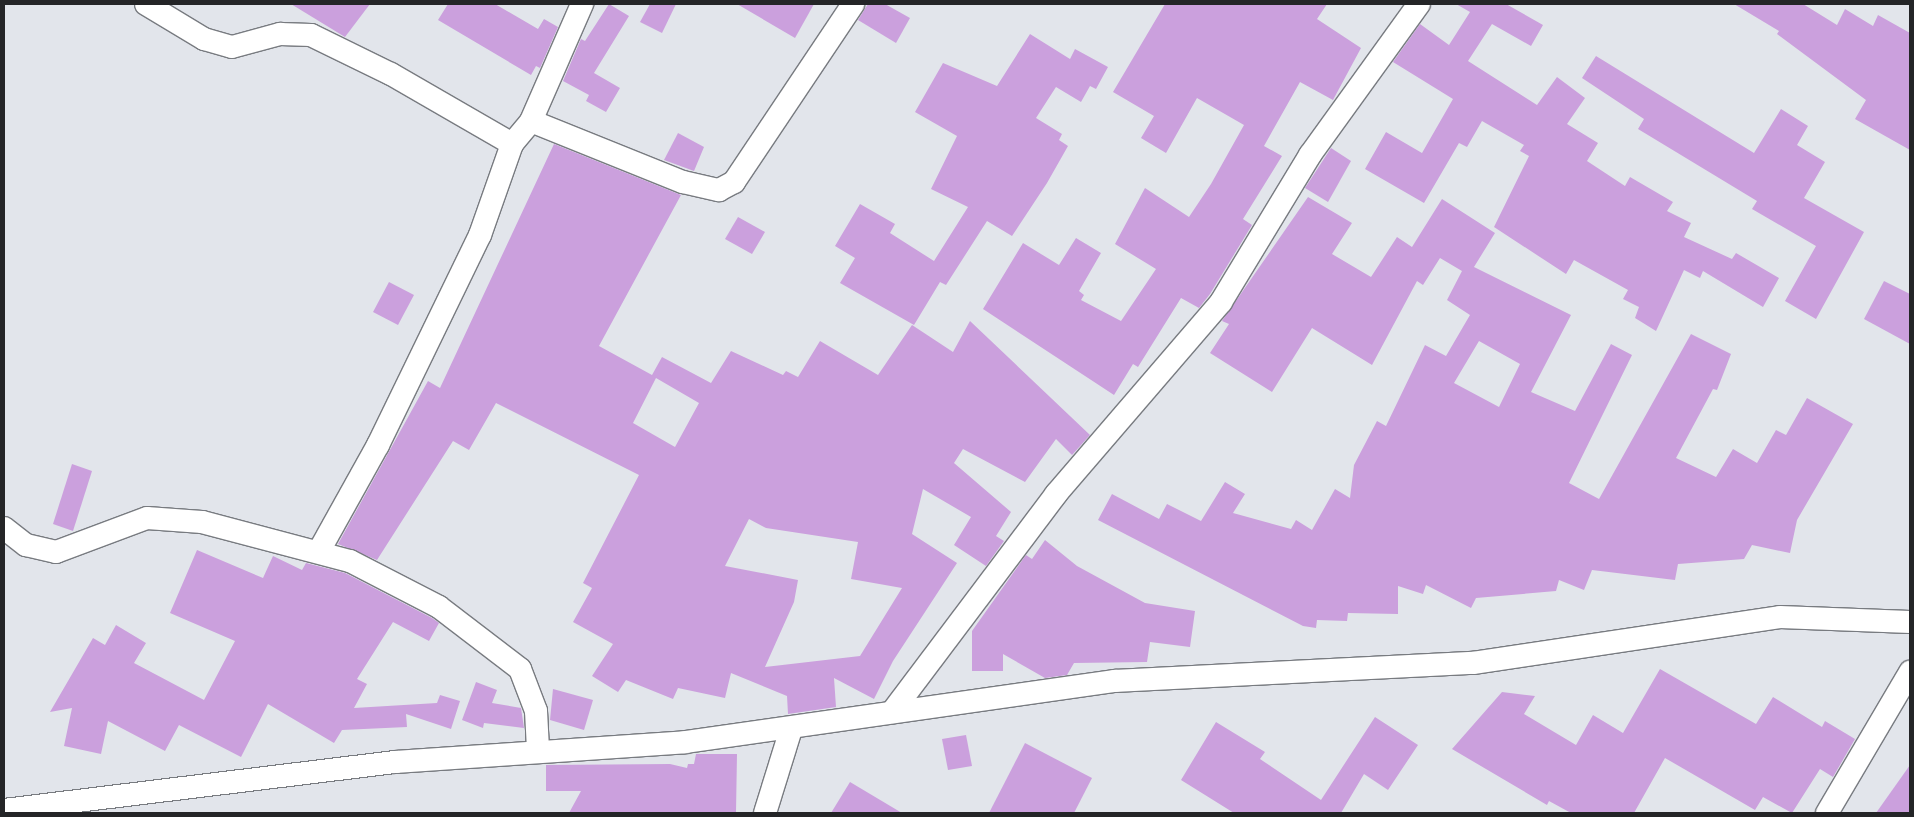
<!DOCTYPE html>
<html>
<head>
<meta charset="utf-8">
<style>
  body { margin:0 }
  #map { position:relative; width:1914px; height:817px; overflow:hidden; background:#e2e5eb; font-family:Signika,sans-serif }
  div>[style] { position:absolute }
  .building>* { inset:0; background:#cba0dd }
  .roads { filter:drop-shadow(1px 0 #787b80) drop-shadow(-1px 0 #787b80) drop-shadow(0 1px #787b80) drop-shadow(0 -1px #787b80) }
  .street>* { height:22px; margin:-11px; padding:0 11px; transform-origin:11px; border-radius:11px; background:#fff }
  span { translate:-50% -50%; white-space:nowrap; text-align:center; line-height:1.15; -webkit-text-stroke:4px #f0f3f8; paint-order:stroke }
  .frame { position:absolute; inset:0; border:5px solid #242527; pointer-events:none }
</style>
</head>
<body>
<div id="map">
  <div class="building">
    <div style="clip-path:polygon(291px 4px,370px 4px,345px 37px)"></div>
    <div style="clip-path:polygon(448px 4px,495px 4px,538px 29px,544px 19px,558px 27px,540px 68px,536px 66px,531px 75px,438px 20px)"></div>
    <div style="clip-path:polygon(609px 4px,629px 16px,594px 73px,620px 88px,606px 112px,586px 101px,589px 95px,563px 81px,581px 39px,585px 41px)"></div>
    <div style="clip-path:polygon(650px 4px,676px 4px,662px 33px,640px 22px)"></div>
    <div style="clip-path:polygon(737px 4px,814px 4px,795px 38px)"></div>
    <div style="clip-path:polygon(868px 4px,885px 4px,910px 18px,896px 43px,858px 20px)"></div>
    <div style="clip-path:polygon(1165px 4px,1327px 4px,1317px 19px,1361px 48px,1333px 100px,1300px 82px,1264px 146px,1282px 156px,1243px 219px,1252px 225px,1210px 294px,1199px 308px,1181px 298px,1138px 367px,1133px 364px,1114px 395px,983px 309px,1023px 243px,1059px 265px,1076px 238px,1101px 253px,1079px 291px,1084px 295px,1081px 300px,1121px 321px,1156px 269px,1115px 244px,1145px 188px,1189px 217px,1211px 184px,1244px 125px,1197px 98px,1166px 153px,1141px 138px,1154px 116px,1113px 92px)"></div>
    <div style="clip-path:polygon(1456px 4px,1506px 4px,1543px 25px,1531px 46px,1492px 24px,1468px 61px,1537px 105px,1557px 77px,1585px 98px,1567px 124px,1598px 143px,1587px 161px,1625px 186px,1630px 177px,1673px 202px,1667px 211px,1691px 223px,1684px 237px,1732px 259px,1736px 253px,1779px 278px,1763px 307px,1703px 271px,1700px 278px,1684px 270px,1656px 331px,1635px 318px,1639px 307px,1623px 299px,1628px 290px,1574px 260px,1566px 274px,1494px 227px,1529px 156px,1520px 151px,1524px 145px,1482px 121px,1467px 147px,1459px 143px,1424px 203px,1365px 169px,1386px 132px,1422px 153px,1453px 99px,1393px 62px,1420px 24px,1449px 45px,1470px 12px)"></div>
    <div style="clip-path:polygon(1734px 4px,1803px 4px,1837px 25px,1845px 9px,1873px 26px,1878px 15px,1910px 33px,1910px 150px,1855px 119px,1866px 100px,1777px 34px,1779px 31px)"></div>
    <div style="clip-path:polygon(1030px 34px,1070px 59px,1075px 49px,1108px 67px,1096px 89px,1090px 86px,1081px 102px,1056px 87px,1036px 118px,1062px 134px,1059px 140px,1068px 146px,1047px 183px,1012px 236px,987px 221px,946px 285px,940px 282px,914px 325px,840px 283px,855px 258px,835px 246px,860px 204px,895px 224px,890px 233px,934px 261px,968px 207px,931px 189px,957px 136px,915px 112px,943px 63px,997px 86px)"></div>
    <div style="clip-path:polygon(1596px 56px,1754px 153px,1781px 109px,1808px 126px,1797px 145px,1825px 162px,1804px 198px,1864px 232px,1816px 319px,1785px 301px,1816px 246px,1752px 209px,1757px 201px,1638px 129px,1644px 119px,1582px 78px)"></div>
    <div style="clip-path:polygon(678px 133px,704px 147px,694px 171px,664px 160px)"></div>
    <div style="clip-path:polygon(evenodd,554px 144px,681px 195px,599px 346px,652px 375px,662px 357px,711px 383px,731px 351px,783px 375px,786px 371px,798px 377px,820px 341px,878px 375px,912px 325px,953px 352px,970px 321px,1090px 435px,1072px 455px,1056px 439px,1025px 482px,963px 449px,954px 463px,1011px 512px,996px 536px,1004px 541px,986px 566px,954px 545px,971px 517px,923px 489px,912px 534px,957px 563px,893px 661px,874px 699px,834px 678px,836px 707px,788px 714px,787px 696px,731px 673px,725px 698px,678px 688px,673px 699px,626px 680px,618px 692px,592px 676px,613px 644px,573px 622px,592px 588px,583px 583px,639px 475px,496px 403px,469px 450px,453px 441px,377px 560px,338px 544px,428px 381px,440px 388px,554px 144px,656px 378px,699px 403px,675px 447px,633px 423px,656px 378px,554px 144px,749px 519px,766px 528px,858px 542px,851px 579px,902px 588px,860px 656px,765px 667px,794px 602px,798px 580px,725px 566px,749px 519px)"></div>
    <div style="clip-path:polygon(1331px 148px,1351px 161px,1328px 202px,1305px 188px)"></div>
    <div style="clip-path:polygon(evenodd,1308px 197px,1352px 223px,1332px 254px,1371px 277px,1397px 237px,1412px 247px,1442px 199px,1495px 233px,1474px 267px,1571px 315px,1531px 392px,1575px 411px,1611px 344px,1632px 355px,1569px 483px,1599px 499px,1691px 334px,1731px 354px,1717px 390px,1713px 389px,1676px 458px,1716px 477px,1733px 449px,1757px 463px,1776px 430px,1786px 435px,1807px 398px,1853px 424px,1797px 520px,1790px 553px,1752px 545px,1744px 559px,1678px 564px,1675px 580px,1592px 570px,1584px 590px,1559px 580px,1556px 591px,1476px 598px,1471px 608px,1426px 585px,1423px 594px,1398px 586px,1398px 614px,1348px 613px,1347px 621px,1317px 620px,1316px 628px,1303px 626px,1098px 520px,1112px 494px,1159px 519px,1167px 504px,1201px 521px,1225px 482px,1245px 494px,1233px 513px,1291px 529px,1296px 520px,1312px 530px,1335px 489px,1350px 498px,1354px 465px,1377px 421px,1386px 426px,1425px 345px,1446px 356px,1470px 315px,1447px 300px,1462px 271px,1440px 258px,1423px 285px,1417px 281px,1372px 365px,1312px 328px,1272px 392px,1210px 353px,1229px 324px,1222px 321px,1308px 197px,1479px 341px,1520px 364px,1499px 407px,1454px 383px,1479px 341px)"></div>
    <div style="clip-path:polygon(738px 217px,765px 232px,752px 254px,725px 239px)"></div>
    <div style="clip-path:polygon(1884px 281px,1910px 294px,1910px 344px,1864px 319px)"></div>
    <div style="clip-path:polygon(389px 282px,414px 295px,398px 325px,373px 312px)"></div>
    <div style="clip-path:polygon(72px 464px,92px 471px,73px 531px,53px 524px)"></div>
    <div style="clip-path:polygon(1045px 540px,1077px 566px,1145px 603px,1195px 611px,1190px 647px,1150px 642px,1147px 662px,1074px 663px,1067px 675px,1045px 678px,1003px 654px,1003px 671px,972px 671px,972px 631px,1026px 555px,1032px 559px)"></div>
    <div style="clip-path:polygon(197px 550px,263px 578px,273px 556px,302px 570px,306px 563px,345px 573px,432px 618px,439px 623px,429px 641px,393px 622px,357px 679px,367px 684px,354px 708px,437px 703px,440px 695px,460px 701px,451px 729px,406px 714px,407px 727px,342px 730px,334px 743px,268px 704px,241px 757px,179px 725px,165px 751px,108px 721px,101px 754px,64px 746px,72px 708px,50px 712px,93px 638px,105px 645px,116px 625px,146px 643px,134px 663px,204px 700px,235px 641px,170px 613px)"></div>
    <div style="clip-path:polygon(1660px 669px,1756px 724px,1773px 697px,1822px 727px,1825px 721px,1855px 739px,1833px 777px,1820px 769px,1792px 813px,1763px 797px,1755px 810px,1665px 758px,1634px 813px,1571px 813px,1549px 801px,1547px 805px,1452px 749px,1502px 692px,1535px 696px,1524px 714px,1576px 745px,1593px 715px,1623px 733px)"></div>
    <div style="clip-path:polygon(476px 682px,497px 690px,492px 703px,521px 708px,524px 728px,484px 723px,483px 728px,462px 720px)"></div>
    <div style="clip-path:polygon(553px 689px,593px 700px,584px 730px,550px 720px)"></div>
    <div style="clip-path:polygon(1375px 717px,1418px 745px,1388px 790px,1364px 774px,1341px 813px,1234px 813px,1181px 780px,1216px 722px,1265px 752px,1260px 759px,1321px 800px)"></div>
    <div style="clip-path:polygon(966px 735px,972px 766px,948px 770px,942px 739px)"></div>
    <div style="clip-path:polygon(1025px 743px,1092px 778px,1074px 813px,989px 813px)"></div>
    <div style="clip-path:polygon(696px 754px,737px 754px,736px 813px,569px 813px,581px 791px,546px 791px,546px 765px,670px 764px,687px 768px,688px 764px,694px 764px)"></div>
    <div style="clip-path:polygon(1910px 765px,1910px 813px,1876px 813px)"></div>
    <div style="clip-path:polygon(850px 782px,902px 813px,831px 813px)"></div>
  </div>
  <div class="roads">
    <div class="street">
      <div style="left:146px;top:4px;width:68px;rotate:31.1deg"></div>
      <div style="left:204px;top:39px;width:29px;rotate:16deg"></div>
      <div style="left:232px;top:47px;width:50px;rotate:-15.2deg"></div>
      <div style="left:280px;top:34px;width:31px;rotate:2deg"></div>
      <div style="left:311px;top:35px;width:89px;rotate:26deg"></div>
      <div style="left:391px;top:74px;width:140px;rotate:30deg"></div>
      <div style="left:531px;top:121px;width:164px;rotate:21.9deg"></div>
      <div style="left:683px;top:182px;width:37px;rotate:13deg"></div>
      <div style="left:719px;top:190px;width:17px;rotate:-28deg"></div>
      <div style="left:734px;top:182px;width:214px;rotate:-56.2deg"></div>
      <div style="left:4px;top:528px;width:28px;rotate:38deg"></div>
      <div style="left:26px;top:545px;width:31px;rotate:13deg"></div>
      <div style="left:56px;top:552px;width:97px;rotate:-20.5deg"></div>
      <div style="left:147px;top:518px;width:55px;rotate:4.2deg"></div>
      <div style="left:202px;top:522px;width:153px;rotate:14.8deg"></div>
      <div style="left:350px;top:561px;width:100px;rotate:27.3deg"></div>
      <div style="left:439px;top:607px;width:102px;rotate:37.4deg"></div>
      <div style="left:520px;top:669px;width:45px;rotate:69.1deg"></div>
      <div style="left:536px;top:711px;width:39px;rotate:87deg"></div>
      <div style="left:319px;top:551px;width:121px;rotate:-60.9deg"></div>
      <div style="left:378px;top:445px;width:233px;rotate:-64.1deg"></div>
      <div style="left:480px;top:235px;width:96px;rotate:-70.6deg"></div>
      <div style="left:512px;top:144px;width:30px;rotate:-50deg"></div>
      <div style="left:531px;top:121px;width:128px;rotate:-66.4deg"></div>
      <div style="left:892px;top:712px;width:273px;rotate:-53deg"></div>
      <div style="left:1056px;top:494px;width:253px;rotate:-49.3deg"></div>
      <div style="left:1221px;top:302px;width:172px;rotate:-58.8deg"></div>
      <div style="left:1310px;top:155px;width:186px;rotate:-54.2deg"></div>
      <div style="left:4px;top:810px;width:394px;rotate:-7deg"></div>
      <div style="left:395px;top:762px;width:291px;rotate:-3.9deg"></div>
      <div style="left:685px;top:742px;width:434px;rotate:-8.1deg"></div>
      <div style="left:1115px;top:681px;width:358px;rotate:-2.9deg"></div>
      <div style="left:1473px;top:663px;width:310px;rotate:-8.5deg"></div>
      <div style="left:1780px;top:617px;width:130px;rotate:2.2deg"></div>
      <div style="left:765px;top:813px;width:88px;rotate:-72.8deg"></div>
      <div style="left:1827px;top:813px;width:164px;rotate:-59.5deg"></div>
    </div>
  </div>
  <div class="frame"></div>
</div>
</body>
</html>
